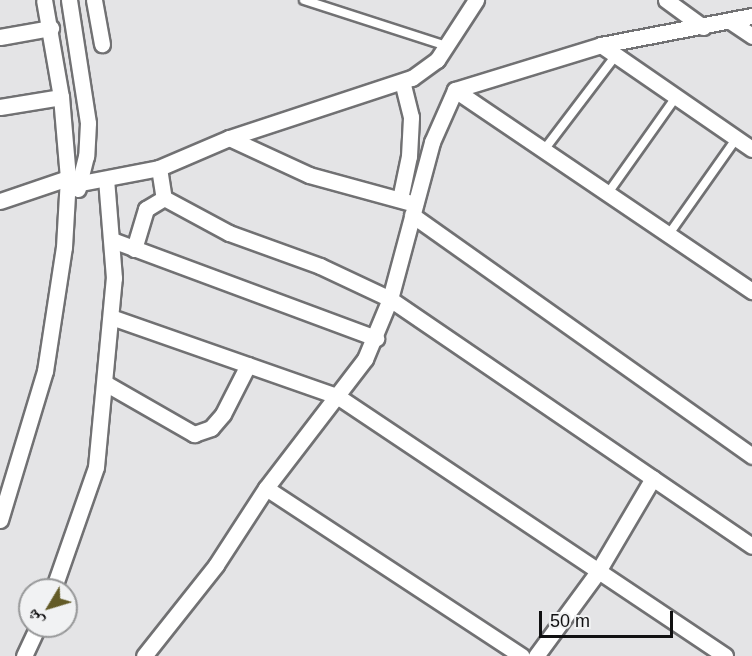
<!DOCTYPE html>
<html>
<head>
<meta charset="utf-8">
<style>
  body { margin:0 }
  #map { position:relative; width:752px; height:656px; overflow:hidden; background:#e4e4e6; font-family:Arial,"Noto Naskh Arabic",sans-serif }
  div>[style] { position:absolute }
  .roads { filter:drop-shadow(2px 0 #717173) drop-shadow(-2px 0 #717173) drop-shadow(0 2px #717173) drop-shadow(0 -2px #717173) }
  .service>* { height:8px; margin:-4px; padding:0 4px; transform-origin:4px; border-radius:4px; background:#fff }
  .minor>* { height:15px; margin:-7.5px; padding:0 7.5px; transform-origin:7.5px; border-radius:7.5px; background:#fff }
  span { translate:-50% -50%; white-space:nowrap; text-align:center; line-height:1.15; -webkit-text-stroke:4.5px #f1f2f3; paint-order:stroke }
  .north { position:absolute; left:18px; top:578px; width:60px; height:60px; box-sizing:border-box; background:#f1f2f3; border:2px solid #979899; border-radius:50%; rotate:232deg; font-size:16px; font-weight:700; line-height:24px; text-align:center; color:#111112 }
  .north::after { content:''; display:block; margin:auto; width:21px; height:27px; background:#635b27; clip-path:polygon(50% 0,100% 100%,50% 72%,0 100%) }
  .scale { position:absolute; left:539px; top:611px; width:134px; height:27px; box-sizing:border-box; border:3px solid #111112; border-top:0; padding-left:8px; font-size:18px; line-height:21px; white-space:nowrap; color:#111112; -webkit-text-stroke:4px #f1f2f3; paint-order:stroke }
</style>
</head>
<body>
<div id="map">
  <div class="roads">
    <div class="service">
      <div style="left:304px;top:0;width:149px;rotate:17.9deg"></div>
      <div style="left:544px;top:150px;width:119px;rotate:-52.8deg"></div>
      <div style="left:608px;top:193px;width:118px;rotate:-54.7deg"></div>
      <div style="left:669px;top:234px;width:116px;rotate:-54.8deg"></div>
    </div>
    <div class="minor">
      <div style="left:69px;top:0;width:124px;rotate:81.2deg"></div>
      <div style="left:88px;top:123px;width:33px;rotate:93deg"></div>
      <div style="left:86px;top:156px;width:34px;rotate:104deg"></div>
      <div style="left:94px;top:0;width:45px;rotate:79.7deg"></div>
      <div style="left:666px;top:0;width:46px;rotate:36.1deg"></div>
      <div style="left:730px;top:21px;width:27px;rotate:34deg"></div>
      <div style="left:0;top:37px;width:52px;rotate:-10deg"></div>
      <div style="left:601px;top:45px;width:183px;rotate:34.6deg"></div>
      <div style="left:455px;top:90px;width:359px;rotate:34.1deg"></div>
      <div style="left:0;top:107px;width:62px;rotate:-9.3deg"></div>
      <div style="left:229px;top:138px;width:88px;rotate:24.8deg"></div>
      <div style="left:309px;top:175px;width:110px;rotate:15.3deg"></div>
      <div style="left:159px;top:168px;width:30px;rotate:81deg"></div>
      <div style="left:81px;top:183px;width:79px;rotate:-10.9deg"></div>
      <div style="left:159px;top:168px;width:76px;rotate:-23.2deg"></div>
      <div style="left:229px;top:138px;width:193px;rotate:-18.2deg"></div>
      <div style="left:412px;top:78px;width:31px;rotate:-36deg"></div>
      <div style="left:437px;top:60px;width:72px;rotate:-57deg"></div>
      <div style="left:400px;top:199px;width:44px;rotate:-78.2deg"></div>
      <div style="left:409px;top:156px;width:39px;rotate:-87deg"></div>
      <div style="left:411px;top:117px;width:36px;rotate:-104deg"></div>
      <div style="left:0;top:201px;width:72px;rotate:-18.7deg"></div>
      <div style="left:412px;top:215px;width:417px;rotate:35.3deg"></div>
      <div style="left:112px;top:240px;width:282px;rotate:20.4deg"></div>
      <div style="left:134px;top:249px;width:42px;rotate:-73.3deg"></div>
      <div style="left:146px;top:209px;width:21px;rotate:-31deg"></div>
      <div style="left:164px;top:198px;width:74px;rotate:28.3deg"></div>
      <div style="left:229px;top:233px;width:97px;rotate:19.9deg"></div>
      <div style="left:320px;top:266px;width:77px;rotate:25.2deg"></div>
      <div style="left:390px;top:299px;width:438px;rotate:34.3deg"></div>
      <div style="left:111px;top:317px;width:239px;rotate:19.3deg"></div>
      <div style="left:337px;top:396px;width:467px;rotate:33.8deg"></div>
      <div style="left:105px;top:383px;width:103px;rotate:29.8deg"></div>
      <div style="left:194px;top:434px;width:18px;rotate:-19deg"></div>
      <div style="left:211px;top:428px;width:18px;rotate:-49deg"></div>
      <div style="left:223px;top:414px;width:55px;rotate:-63deg"></div>
      <div style="left:266px;top:488px;width:306px;rotate:33.3deg"></div>
      <div style="left:0;top:520px;width:156px;rotate:-73.2deg"></div>
      <div style="left:45px;top:371px;width:125px;rotate:-81.3deg"></div>
      <div style="left:64px;top:247px;width:69px;rotate:-86.7deg"></div>
      <div style="left:68px;top:178px;width:81px;rotate:-94.9deg"></div>
      <div style="left:61px;top:97px;width:98px;rotate:-99.9deg"></div>
      <div style="left:53px;top:590px;width:130px;rotate:-70.7deg"></div>
      <div style="left:96px;top:467px;width:190px;rotate:-84.6deg"></div>
      <div style="left:114px;top:278px;width:99px;rotate:-94.6deg"></div>
      <div style="left:24px;top:656px;width:33px;rotate:-65deg"></div>
      <div style="left:144px;top:656px;width:116px;rotate:-51.6deg"></div>
      <div style="left:216px;top:565px;width:92px;rotate:-57deg"></div>
      <div style="left:266px;top:488px;width:163px;rotate:-52.5deg"></div>
      <div style="left:365px;top:359px;width:65px;rotate:-67.4deg"></div>
      <div style="left:390px;top:299px;width:163px;rotate:-75deg"></div>
      <div style="left:432px;top:142px;width:57px;rotate:-66.1deg"></div>
      <div style="left:455px;top:90px;width:153px;rotate:-17.1deg"></div>
      <div style="left:601px;top:45px;width:154px;rotate:-10.9deg"></div>
      <div style="left:536px;top:656px;width:103px;rotate:-53.7deg"></div>
      <div style="left:597px;top:573px;width:110px;rotate:-59.5deg"></div>
    </div>
  </div>
  <div class="north">ش</div>
  <div class="scale">50 m</div>
</div>
</body>
</html>
